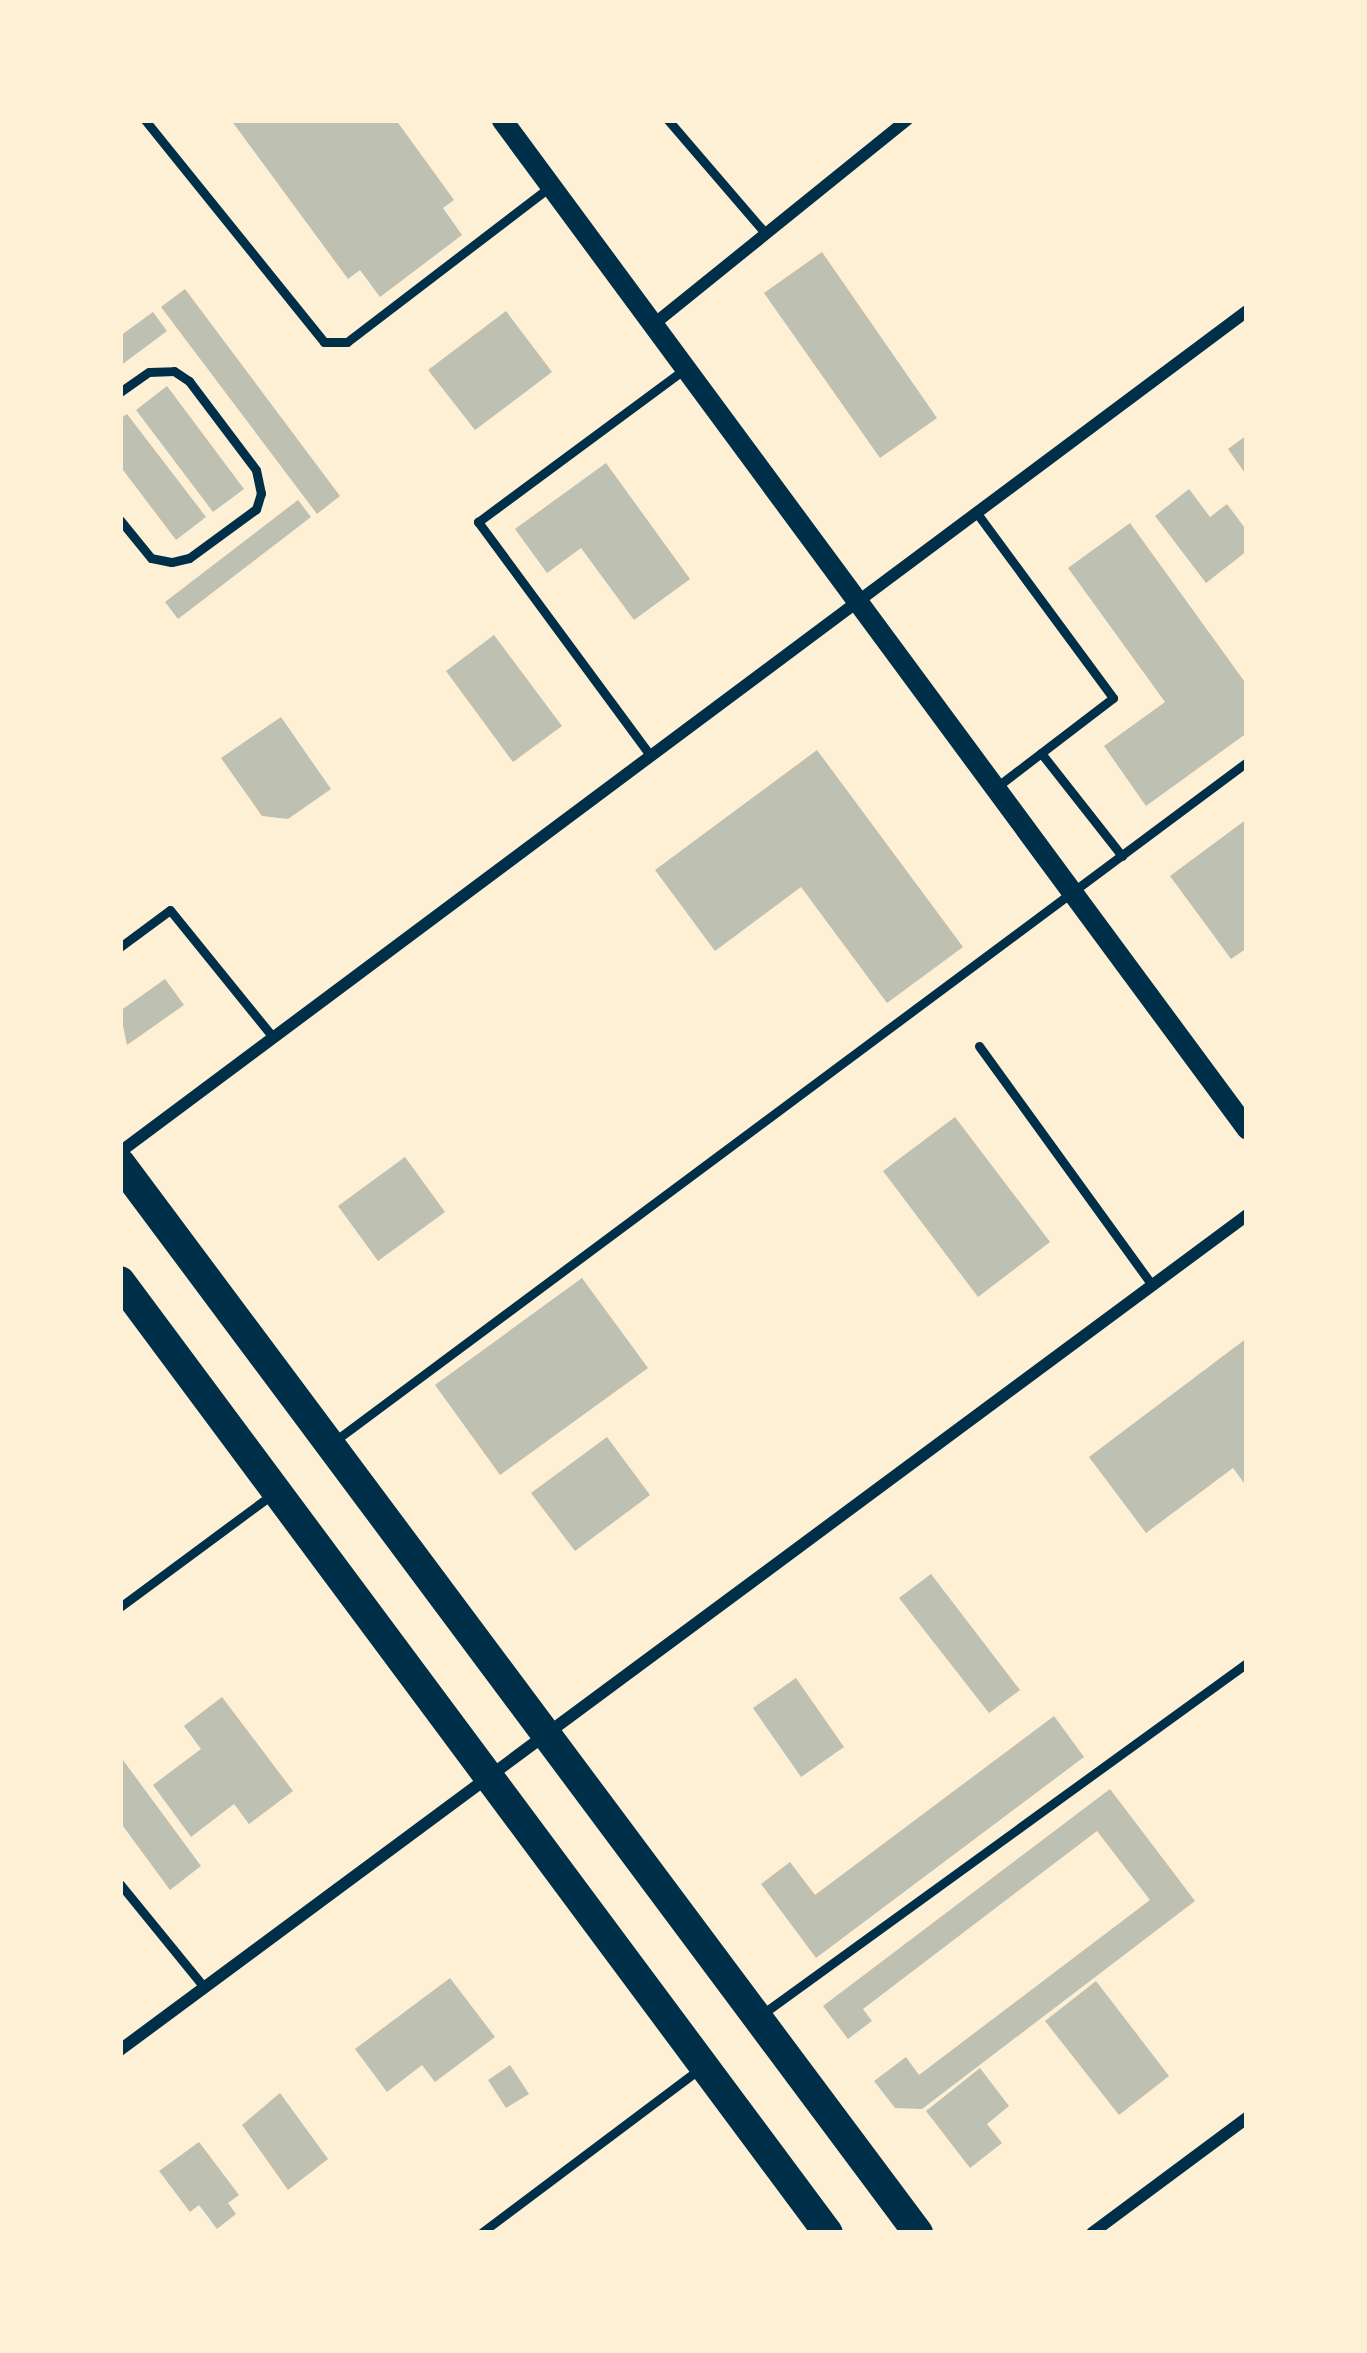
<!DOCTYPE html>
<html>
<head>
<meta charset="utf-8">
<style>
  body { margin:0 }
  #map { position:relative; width:1367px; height:2353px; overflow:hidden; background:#fdf0d5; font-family:Commissioner,sans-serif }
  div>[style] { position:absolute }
  .building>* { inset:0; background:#bec0b2 }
  .service>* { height:9px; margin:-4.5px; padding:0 4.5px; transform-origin:4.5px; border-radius:4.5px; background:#003049 }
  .minor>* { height:12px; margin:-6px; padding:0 6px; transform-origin:6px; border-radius:6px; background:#003049 }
  .tertiary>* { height:21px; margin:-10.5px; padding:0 10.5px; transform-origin:10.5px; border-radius:10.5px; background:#003049 }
  .primary>* { height:30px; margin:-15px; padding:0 15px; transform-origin:15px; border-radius:15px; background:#003049 }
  span { translate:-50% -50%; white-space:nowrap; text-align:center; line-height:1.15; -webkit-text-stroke:9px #fdf0d5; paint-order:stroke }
  .frame { position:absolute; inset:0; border:123px solid #fdf0d5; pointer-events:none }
</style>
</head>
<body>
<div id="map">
  <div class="building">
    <div style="clip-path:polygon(231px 120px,396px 120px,454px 200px,443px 208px,462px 235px,380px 297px,360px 270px,348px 279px)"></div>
    <div style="clip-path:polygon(822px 252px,937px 418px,880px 458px,764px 293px)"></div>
    <div style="clip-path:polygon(185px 289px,340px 496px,317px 514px,161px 307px)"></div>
    <div style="clip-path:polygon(506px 311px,552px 372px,475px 430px,428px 370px)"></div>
    <div style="clip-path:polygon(153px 312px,167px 331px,120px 366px,120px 336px)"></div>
    <div style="clip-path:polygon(167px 386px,244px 489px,213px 512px,136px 410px)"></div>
    <div style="clip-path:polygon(127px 414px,206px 517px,176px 540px,120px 466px,120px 419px)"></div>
    <div style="clip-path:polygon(1247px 435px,1247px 476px,1228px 449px)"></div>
    <div style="clip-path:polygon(606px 463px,690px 579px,634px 620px,581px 548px,547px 573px,515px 529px)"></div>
    <div style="clip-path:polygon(1189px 489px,1210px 517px,1227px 504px,1247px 531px,1247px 551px,1206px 583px,1155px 516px)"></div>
    <div style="clip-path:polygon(298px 500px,311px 517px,178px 619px,165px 602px)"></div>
    <div style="clip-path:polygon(1130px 523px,1247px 685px,1247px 733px,1146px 806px,1104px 746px,1165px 702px,1068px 568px)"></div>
    <div style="clip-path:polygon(494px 635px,562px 726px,513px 762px,446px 671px)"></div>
    <div style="clip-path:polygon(281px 717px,331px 789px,288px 819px,262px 816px,221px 758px)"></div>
    <div style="clip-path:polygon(817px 750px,963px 947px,887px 1003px,801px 887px,715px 951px,655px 870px)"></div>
    <div style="clip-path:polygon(1247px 819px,1247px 948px,1231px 959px,1170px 876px)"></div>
    <div style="clip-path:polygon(165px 979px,184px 1005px,127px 1045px,120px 1011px)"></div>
    <div style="clip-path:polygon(955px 1117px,1050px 1242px,978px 1297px,883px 1171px)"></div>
    <div style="clip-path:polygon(405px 1157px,445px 1212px,378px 1261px,338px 1206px)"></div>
    <div style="clip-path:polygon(582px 1278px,648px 1368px,500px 1475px,435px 1385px)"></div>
    <div style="clip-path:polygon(1247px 1338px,1247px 1487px,1233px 1468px,1146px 1533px,1089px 1457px)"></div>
    <div style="clip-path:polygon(607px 1437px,650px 1495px,575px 1551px,531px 1493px)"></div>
    <div style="clip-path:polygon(931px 1574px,1020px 1690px,989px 1713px,899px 1598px)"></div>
    <div style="clip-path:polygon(796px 1678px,844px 1747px,801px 1777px,753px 1708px)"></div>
    <div style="clip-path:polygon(222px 1697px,293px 1791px,249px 1824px,234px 1804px,191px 1837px,153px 1785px,201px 1749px,184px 1726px)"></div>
    <div style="clip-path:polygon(1054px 1716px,1084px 1757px,816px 1958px,761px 1884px,790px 1862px,815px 1895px)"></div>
    <div style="clip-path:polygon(120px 1756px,201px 1866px,170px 1890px,120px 1822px)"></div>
    <div style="clip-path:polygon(1110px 1789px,1195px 1901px,922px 2109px,895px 2108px,874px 2081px,906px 2057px,919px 2075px,1150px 1900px,1097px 1831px,863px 2009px,872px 2021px,848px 2039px,823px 2006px)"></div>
    <div style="clip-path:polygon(450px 1978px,495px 2037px,435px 2082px,422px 2065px,387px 2092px,355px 2049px)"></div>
    <div style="clip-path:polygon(1096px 1981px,1169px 2076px,1119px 2115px,1045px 2021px)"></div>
    <div style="clip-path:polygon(510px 2065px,529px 2094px,506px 2108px,488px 2080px)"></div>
    <div style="clip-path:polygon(980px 2068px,1009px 2106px,987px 2124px,1002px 2143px,970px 2168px,926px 2111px)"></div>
    <div style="clip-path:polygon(280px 2093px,328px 2159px,288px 2190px,242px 2125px)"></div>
    <div style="clip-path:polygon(199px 2142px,239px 2195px,228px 2203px,236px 2214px,217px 2229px,199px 2205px,190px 2212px,159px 2171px)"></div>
  </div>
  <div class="service">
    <div style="left:145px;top:120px;width:285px;rotate:51.1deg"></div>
    <div style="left:324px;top:342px;width:23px"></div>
    <div style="left:347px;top:342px;width:257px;rotate:-37.4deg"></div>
    <div style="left:668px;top:120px;width:150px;rotate:49.3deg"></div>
    <div style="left:120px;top:392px;width:35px;rotate:-35deg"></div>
    <div style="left:149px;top:372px;width:25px;rotate:-2deg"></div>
    <div style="left:174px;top:371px;width:18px;rotate:34deg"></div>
    <div style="left:189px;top:381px;width:111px;rotate:53deg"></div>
    <div style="left:256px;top:470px;width:24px;rotate:78deg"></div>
    <div style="left:261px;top:493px;width:17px;rotate:107deg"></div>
    <div style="left:256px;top:509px;width:83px;rotate:143.8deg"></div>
    <div style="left:189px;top:558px;width:18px;rotate:167deg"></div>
    <div style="left:171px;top:562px;width:20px;rotate:-169deg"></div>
    <div style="left:151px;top:558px;width:49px;rotate:-129.2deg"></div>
    <div style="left:976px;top:512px;width:231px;rotate:53.6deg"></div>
    <div style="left:1113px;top:698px;width:145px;rotate:142.6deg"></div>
    <div style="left:1041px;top:753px;width:131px;rotate:51.8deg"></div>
    <div style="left:650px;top:755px;width:290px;rotate:-126.4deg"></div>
    <div style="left:478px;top:522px;width:257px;rotate:-36.5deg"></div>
    <div style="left:120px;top:947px;width:62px;rotate:-36.5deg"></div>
    <div style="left:170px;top:910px;width:164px;rotate:51deg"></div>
    <div style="left:979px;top:1046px;width:295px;rotate:54.1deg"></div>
    <div style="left:332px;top:1443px;width:1141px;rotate:-36.66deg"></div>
    <div style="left:120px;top:1607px;width:187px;rotate:-36.5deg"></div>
    <div style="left:120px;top:1884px;width:133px;rotate:50.8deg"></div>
    <div style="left:761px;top:2015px;width:600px;rotate:-35.92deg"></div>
    <div style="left:481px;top:2233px;width:270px;rotate:-36.9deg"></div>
  </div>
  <div class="minor">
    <div style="left:654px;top:324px;width:325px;rotate:-38.9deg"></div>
    <div style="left:120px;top:1152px;width:1406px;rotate:-36.73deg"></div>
    <div style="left:120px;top:2050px;width:1403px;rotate:-36.53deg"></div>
    <div style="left:1092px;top:2233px;width:193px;rotate:-36.6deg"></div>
  </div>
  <div class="tertiary">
    <div style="left:502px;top:120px;width:1254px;rotate:53.56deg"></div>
  </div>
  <div class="primary">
    <div style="left:120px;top:1163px;width:1335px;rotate:53.28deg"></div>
    <div style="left:120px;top:1281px;width:1186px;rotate:53.36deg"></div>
  </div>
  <div class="frame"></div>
</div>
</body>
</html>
